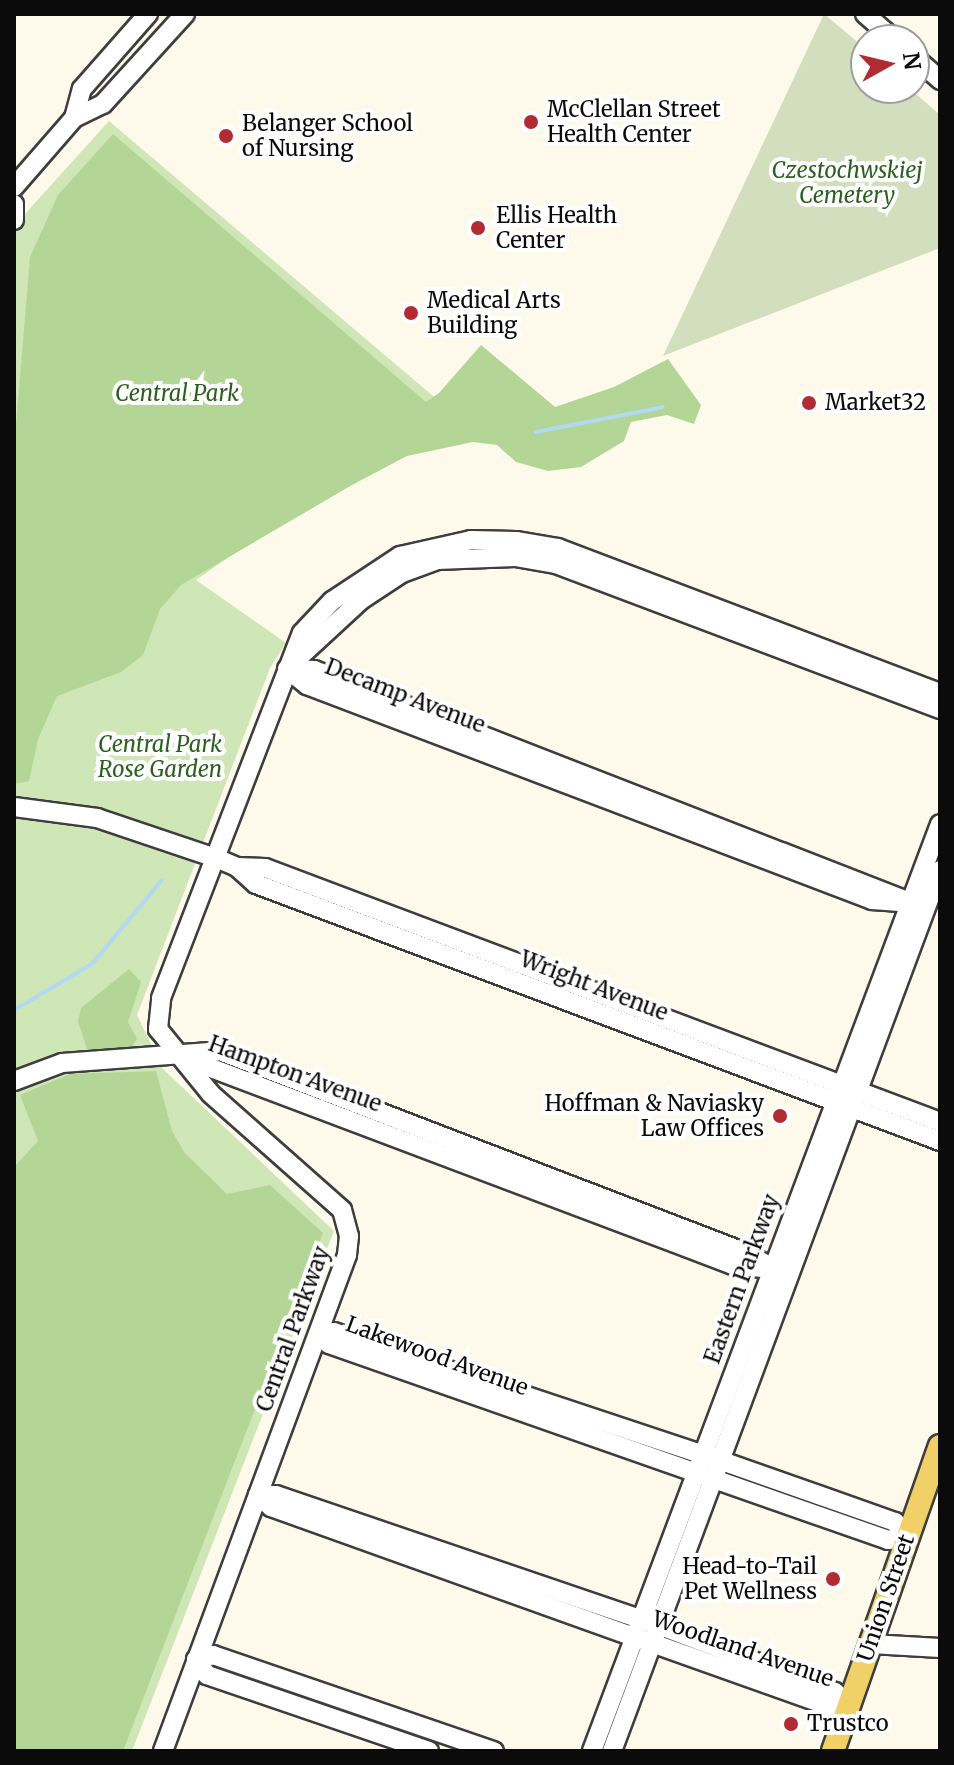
<!DOCTYPE html>
<html>
<head>
<meta charset="utf-8">
<style>
  body { margin:0 }
  #map { position:relative; width:954px; height:1765px; overflow:hidden; background:#fefaeb; font-family:Merriweather,serif }
  div>[style] { position:absolute }
  .green>* { inset:0; background:#cfe6b7 }
  .forest>* { inset:0; background:#b3d697 }
  .cemetery>* { inset:0; background:#d3debe }
  .stream>* { height:4px; margin:-2px; padding:0 2px; transform-origin:2px; border-radius:2px; background:#b2daf2 }
  .roads { filter:drop-shadow(2px 0 #3e3e3e) drop-shadow(-2px 0 #3e3e3e) drop-shadow(0 2px #3e3e3e) drop-shadow(0 -2px #3e3e3e) }
  .minor>* { height:18px; margin:-9px; padding:0 9px; transform-origin:9px; border-radius:9px; background:#fff }
  .major>* { height:22px; margin:-11px; padding:0 11px; transform-origin:11px; border-radius:11px; background:#f1d068 }
  .dots>* { width:22px; height:22px; translate:-50% -50%; box-sizing:border-box; border:4px solid #fff; border-radius:50% }
  span { translate:-50% -50%; white-space:nowrap; text-align:center; line-height:1.15; -webkit-text-stroke:8px #fff; paint-order:stroke }
  .poi-label { font-size:22px; color:#0b0b0b }
  .left { translate:0 -50%; text-align:left }
  .right { translate:-100% -50%; text-align:right }
  .park-label { font-size:22px; color:#2d5f20; font-style:italic }
  .street-label { font-size:22px; color:#0b0b0b }
  .frame { position:absolute; inset:0; border:16px solid #0b0b0b; pointer-events:none }
  .north { position:absolute; left:850px; top:24px; width:80px; height:80px; box-sizing:border-box; background:#fff; border:2px solid #9d9d9d; border-radius:50%; rotate:82deg; font-size:22px; font-weight:700; line-height:32px; text-align:center; color:#0b0b0b }
  .north::after { content:''; display:block; margin:auto; width:28px; height:36px; background:#b32b32; clip-path:polygon(50% 0,100% 100%,50% 72%,0 100%) }
</style>
</head>
<body>
<div id="map">
  <div class="green">
    <div style="clip-path:polygon(109px 121px,479px 435px,402px 454px,299px 508px,196px 580px,286px 643px,270px 668px,137px 1015px,163px 1069px,334px 1231px,132px 1751px,14px 1751px,14px 226px)"></div>
  </div>
  <div class="forest">
    <div style="clip-path:polygon(113px 134px,426px 402px,439px 393px,481px 345px,555px 407px,614px 387px,668px 359px,701px 405px,694px 424px,667px 415px,631px 422px,624px 441px,581px 467px,548px 471px,516px 462px,497px 445px,473px 442px,407px 456px,352px 485px,181px 585px,160px 609px,143px 655px,121px 672px,57px 696px,38px 739px,29px 781px,14px 784px,16px 425px,30px 257px,58px 195px)"></div>
    <div style="clip-path:polygon(129px 969px,141px 982px,128px 1022px,137px 1039px,129px 1050px,87px 1049px,78px 1021px,81px 1008px)"></div>
    <div style="clip-path:polygon(156px 1071px,172px 1131px,184px 1152px,227px 1194px,270px 1185px,323px 1233px,123px 1751px,14px 1751px,14px 1167px,38px 1141px,20px 1095px,70px 1074px)"></div>
  </div>
  <div class="cemetery">
    <div style="clip-path:polygon(824px 14px,866px 49px,866px 88px,909px 88px,940px 115px,940px 248px,663px 356px)"></div>
  </div>
  <div class="stream">
    <div style="left:536px;top:432px;width:129px;rotate:-11.1deg"></div>
    <div style="left:14px;top:1010px;width:91px;rotate:-30.5deg"></div>
    <div style="left:92px;top:964px;width:109px;rotate:-50.2deg"></div>
  </div>
  <div class="roads">
    <div class="minor">
      <div style="left:865px;top:14px;width:40px;rotate:41deg"></div>
      <div style="left:914px;top:57px;width:35px;rotate:41deg"></div>
      <div style="left:74px;top:118px;width:30px;rotate:-75deg"></div>
      <div style="left:82px;top:89px;width:100px;rotate:-48.7deg"></div>
      <div style="left:14px;top:187px;width:91px;rotate:-49deg"></div>
      <div style="left:74px;top:118px;width:32px;rotate:-26deg"></div>
      <div style="left:103px;top:104px;width:122px;rotate:-47.7deg"></div>
      <div style="left:14px;top:204px;width:16px;rotate:90deg"></div>
      <div style="left:295px;top:661px;width:90px;rotate:-42.7deg"></div>
      <div style="left:361px;top:600px;width:49px;rotate:-33.4deg"></div>
      <div style="left:402px;top:573px;width:37px;rotate:-20deg"></div>
      <div style="left:437px;top:560px;width:78px;rotate:-2.2deg"></div>
      <div style="left:515px;top:557px;width:42px;rotate:9.7deg"></div>
      <div style="left:556px;top:564px;width:410px;rotate:20.7deg"></div>
      <div style="left:287px;top:669px;width:27px;rotate:2deg"></div>
      <div style="left:314px;top:670px;width:650px;rotate:21.28deg"></div>
      <div style="left:287px;top:669px;width:26px;rotate:39deg"></div>
      <div style="left:307px;top:685px;width:605px;rotate:20.83deg"></div>
      <div style="left:872px;top:900px;width:31px;rotate:4deg"></div>
      <div style="left:14px;top:807px;width:84px;rotate:7.5deg"></div>
      <div style="left:97px;top:818px;width:126px;rotate:18.6deg"></div>
      <div style="left:216px;top:858px;width:23px;rotate:23deg"></div>
      <div style="left:237px;top:867px;width:25px;rotate:42deg"></div>
      <div style="left:256px;top:884px;width:731px;rotate:20.59deg"></div>
      <div style="left:237px;top:867px;width:28px;rotate:2deg"></div>
      <div style="left:265px;top:868px;width:721px;rotate:20.62deg"></div>
      <div style="left:182px;top:1057px;width:589px;rotate:20.68deg"></div>
      <div style="left:733px;top:1265px;width:30px;rotate:6deg"></div>
      <div style="left:14px;top:1081px;width:51px;rotate:-20.6deg"></div>
      <div style="left:62px;top:1063px;width:158px;rotate:-4.3deg"></div>
      <div style="left:220px;top:1051px;width:558px;rotate:21deg"></div>
      <div style="left:741px;top:1251px;width:45px;rotate:27.7deg"></div>
      <div style="left:319px;top:1334px;width:14px;rotate:45deg"></div>
      <div style="left:329px;top:1344px;width:592px;rotate:19.32deg"></div>
      <div style="left:888px;top:1540px;width:19px;rotate:-9deg"></div>
      <div style="left:319px;top:1334px;width:15px;rotate:-8deg"></div>
      <div style="left:334px;top:1332px;width:406px;rotate:18.4deg"></div>
      <div style="left:719px;top:1460px;width:187px;rotate:19.4deg"></div>
      <div style="left:895px;top:1522px;width:19px;rotate:51deg"></div>
      <div style="left:258px;top:1495px;width:18px"></div>
      <div style="left:276px;top:1495px;width:407px;rotate:18.8deg"></div>
      <div style="left:661px;top:1626px;width:186px;rotate:20.8deg"></div>
      <div style="left:835px;top:1692px;width:19px;rotate:43deg"></div>
      <div style="left:258px;top:1495px;width:18px;rotate:43deg"></div>
      <div style="left:271px;top:1507px;width:387px;rotate:19.7deg"></div>
      <div style="left:635px;top:1637px;width:206px;rotate:19.6deg"></div>
      <div style="left:829px;top:1706px;width:20px;rotate:-3deg"></div>
      <div style="left:871px;top:1644px;width:69px;rotate:3.3deg"></div>
      <div style="left:163px;top:1751px;width:529px;rotate:-69.65deg"></div>
      <div style="left:347px;top:1255px;width:19px;rotate:-84deg"></div>
      <div style="left:349px;top:1236px;width:27px;rotate:-105deg"></div>
      <div style="left:342px;top:1210px;width:175px;rotate:-138.5deg"></div>
      <div style="left:211px;top:1094px;width:84px;rotate:-129.2deg"></div>
      <div style="left:158px;top:1029px;width:31px;rotate:-84deg"></div>
      <div style="left:161px;top:998px;width:391px;rotate:-68.9deg"></div>
      <div style="left:302px;top:633px;width:44px;rotate:-46.8deg"></div>
      <div style="left:332px;top:601px;width:82px;rotate:-33.5deg"></div>
      <div style="left:400px;top:556px;width:73px;rotate:-12.7deg"></div>
      <div style="left:471px;top:540px;width:45px;rotate:1.3deg"></div>
      <div style="left:516px;top:541px;width:43px;rotate:9.5deg"></div>
      <div style="left:558px;top:548px;width:409px;rotate:20.8deg"></div>
      <div style="left:429px;top:1751px;width:235px;rotate:-161.1deg"></div>
      <div style="left:207px;top:1675px;width:19px;rotate:-126deg"></div>
      <div style="left:196px;top:1660px;width:18px;rotate:-16deg"></div>
      <div style="left:213px;top:1655px;width:297px;rotate:18.9deg"></div>
      <div style="left:592px;top:1751px;width:990px;rotate:-69.42deg"></div>
      <div style="left:612px;top:1751px;width:940px;rotate:-69.58deg"></div>
    </div>
    <div class="major">
      <div style="left:833px;top:1751px;width:323px;rotate:-70.7deg"></div>
    </div>
  </div>
  <div class="dots">
    <div style="left:531px;top:122px;background:#b32b32"></div>
    <div style="left:226px;top:136px;background:#b32b32"></div>
    <div style="left:478px;top:228px;background:#b32b32"></div>
    <div style="left:411px;top:313px;background:#b32b32"></div>
    <div style="left:809px;top:403px;background:#b32b32"></div>
    <div style="left:780px;top:1116px;background:#b32b32"></div>
    <div style="left:833px;top:1579px;background:#b32b32"></div>
    <div style="left:791px;top:1724px;background:#b32b32"></div>
  </div>
  <div class="poi-label">
    <span class="left" style="left:547px;top:122px">McClellan Street<br>Health Center</span>
    <span class="left" style="left:242px;top:136px">Belanger School<br>of Nursing</span>
    <span class="left" style="left:496px;top:228px">Ellis Health<br>Center</span>
    <span class="left" style="left:427px;top:313px">Medical Arts<br>Building</span>
    <span class="left" style="left:825px;top:403px">Market32</span>
    <span class="right" style="left:764px;top:1116px">Hoffman &amp; Naviasky<br>Law Offices</span>
    <span class="right" style="left:817px;top:1579px">Head-to-Tail<br>Pet Wellness</span>
    <span class="left" style="left:807px;top:1724px">Trustco</span>
  </div>
  <div class="park-label">
    <span style="left:847px;top:183px">Czestochwskiej<br>Cemetery</span>
    <span style="left:177px;top:394px">Central Park</span>
    <span style="left:160px;top:757px">Central Park<br>Rose Garden</span>
  </div>
  <div class="street-label">
    <span style="left:405px;top:696px;rotate:21deg">Decamp Avenue</span>
    <span style="left:594px;top:986px;rotate:21deg">Wright Avenue</span>
    <span style="left:295px;top:1074px;rotate:20deg">Hampton Avenue</span>
    <span style="left:742px;top:1279px;rotate:-70deg">Eastern Parkway</span>
    <span style="left:293px;top:1329px;rotate:-70deg">Central Parkway</span>
    <span style="left:437px;top:1356px;rotate:20deg">Lakewood Avenue</span>
    <span style="left:886px;top:1598px;rotate:-71deg">Union Street</span>
    <span style="left:743px;top:1649px;rotate:19deg">Woodland Avenue</span>
  </div>
  <div class="frame"></div>
  <div class="north">N</div>
</div>
</body>
</html>
